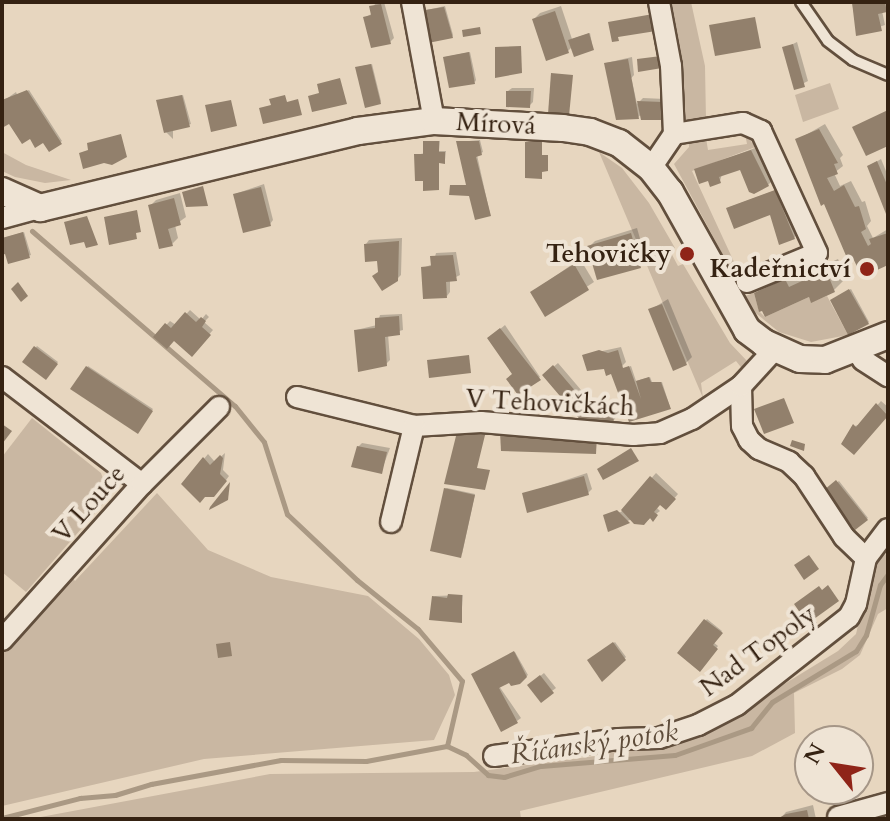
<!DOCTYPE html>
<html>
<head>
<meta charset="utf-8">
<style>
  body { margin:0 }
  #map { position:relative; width:890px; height:821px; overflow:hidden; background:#e7d6bf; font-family:Cardo,serif }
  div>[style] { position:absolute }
  .green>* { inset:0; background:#c9b7a2 }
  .shadow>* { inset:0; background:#0003 }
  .stream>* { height:5px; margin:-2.5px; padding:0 2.5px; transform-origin:2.5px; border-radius:2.5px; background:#aa9984 }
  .building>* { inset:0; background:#92806c }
  .roads { filter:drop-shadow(2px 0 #624f3d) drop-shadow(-2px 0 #624f3d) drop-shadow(0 2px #624f3d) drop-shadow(0 -2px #624f3d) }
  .service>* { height:10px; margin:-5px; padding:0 5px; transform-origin:5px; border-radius:5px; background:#efe4d5 }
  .minor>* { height:20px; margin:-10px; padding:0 10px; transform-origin:10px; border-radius:10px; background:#efe4d5 }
  .tertiary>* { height:26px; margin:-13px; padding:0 13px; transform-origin:13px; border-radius:13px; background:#efe4d5 }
  .dots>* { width:22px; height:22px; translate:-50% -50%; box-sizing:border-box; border:4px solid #efe4d5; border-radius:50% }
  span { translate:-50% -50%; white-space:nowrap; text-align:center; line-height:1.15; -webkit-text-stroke:8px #efe4d5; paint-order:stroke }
  .street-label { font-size:26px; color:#352212 }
  .poi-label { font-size:26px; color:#352212; font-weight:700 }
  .right { translate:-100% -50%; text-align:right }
  .water-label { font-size:28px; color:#5e4c3a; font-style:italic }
  .frame { position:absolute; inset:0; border:4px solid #352212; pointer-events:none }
  .north { position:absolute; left:794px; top:725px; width:80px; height:80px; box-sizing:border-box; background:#efe4d5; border:2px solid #a59687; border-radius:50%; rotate:300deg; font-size:22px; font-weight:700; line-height:32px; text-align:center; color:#352212 }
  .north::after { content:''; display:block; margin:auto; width:28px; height:36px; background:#8f2418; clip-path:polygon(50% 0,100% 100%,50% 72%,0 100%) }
</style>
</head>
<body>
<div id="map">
  <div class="green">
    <div style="clip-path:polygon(670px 2px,691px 2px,705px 66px,706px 120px,689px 123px,682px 118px,677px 41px)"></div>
    <div style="clip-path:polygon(830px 83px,839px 109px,803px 122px,795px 95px)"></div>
    <div style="clip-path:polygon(743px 123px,752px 143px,764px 137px,766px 143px,692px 171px,741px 277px,736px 279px,674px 164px,689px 147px,688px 132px,706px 138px,708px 150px,747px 144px)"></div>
    <div style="clip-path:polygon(2px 152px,26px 165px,71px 180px,45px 183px,15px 177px,2px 171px)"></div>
    <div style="clip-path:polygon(599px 152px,622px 168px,649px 203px,675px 248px,670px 251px,678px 266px,683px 264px,730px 343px,747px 361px,744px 371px,736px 361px,701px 383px,703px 398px)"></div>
    <div style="clip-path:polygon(754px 293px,759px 311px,765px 317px,809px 297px,811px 302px,827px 296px,848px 335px,811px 342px,779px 332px,752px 310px,745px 296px)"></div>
    <div style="clip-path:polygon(32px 418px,101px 473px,107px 490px,103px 504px,26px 592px,2px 572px,2px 457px)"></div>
    <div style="clip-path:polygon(157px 493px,208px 550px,271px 577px,368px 596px,419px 639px,449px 675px,455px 695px,434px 740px,204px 759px,2px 806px,2px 650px,71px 576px,75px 581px)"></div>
    <div style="clip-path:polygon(888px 553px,888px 608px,878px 614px,860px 655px,842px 669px,794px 693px,795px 733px,752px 756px,520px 811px,521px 819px,30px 819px,270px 774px,474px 772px,603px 755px,711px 729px,838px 651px,856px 634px,860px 617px,856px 604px,876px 560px)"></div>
  </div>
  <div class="shadow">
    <div style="clip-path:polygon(384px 2px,394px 38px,390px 42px,366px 17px,373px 13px,375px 3px)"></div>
    <div style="clip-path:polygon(888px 2px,888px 8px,882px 11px,885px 25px,858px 34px,852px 3px)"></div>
    <div style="clip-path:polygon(445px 6px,453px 35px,452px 37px,427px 10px)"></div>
    <div style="clip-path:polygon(561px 6px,572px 39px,590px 33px,593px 49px,572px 47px,568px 51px,534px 19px,540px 13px)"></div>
    <div style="clip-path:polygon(797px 42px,808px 81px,796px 87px,785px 48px)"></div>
    <div style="clip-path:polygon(470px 52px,476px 80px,475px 82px,445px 57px)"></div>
    <div style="clip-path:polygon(632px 57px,634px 75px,627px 83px,632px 81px,637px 104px,643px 98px,665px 99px,665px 114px,661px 118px,642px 114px,638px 117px,606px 63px)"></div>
    <div style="clip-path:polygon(372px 64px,381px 101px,380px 103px,358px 67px)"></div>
    <div style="clip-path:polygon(512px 88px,534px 88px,533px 102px,529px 106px,508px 91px)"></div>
    <div style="clip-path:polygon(29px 90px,62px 141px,49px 150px,43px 140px,30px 136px,9px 121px,2px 126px,2px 102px,16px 92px,18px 97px)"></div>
    <div style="clip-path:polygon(183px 95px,191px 124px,173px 129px,173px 139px,166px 132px,160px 100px)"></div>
    <div style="clip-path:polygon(825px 124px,843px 155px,840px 158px,843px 166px,834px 173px,840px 186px,851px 181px,862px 202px,865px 201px,871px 221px,867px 226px,873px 238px,888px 229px,888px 263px,863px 275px,797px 140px)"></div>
    <div style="clip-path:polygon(480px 140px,483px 152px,477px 155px,490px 214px,471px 194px,452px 186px,468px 185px,458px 142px)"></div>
    <div style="clip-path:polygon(426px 141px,440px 141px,439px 151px,446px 151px,445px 160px,439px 161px,438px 188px,425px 179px,416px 155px,425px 153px)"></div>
    <div style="clip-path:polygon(755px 148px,772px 181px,768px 185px,741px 168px,722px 174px,720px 181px,697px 170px)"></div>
    <div style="clip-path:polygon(881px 159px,888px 176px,888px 209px,869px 166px)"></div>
    <div style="clip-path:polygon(264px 184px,273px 220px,270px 224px,235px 194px)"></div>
    <div style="clip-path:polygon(776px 190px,797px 234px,794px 238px,778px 210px,730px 207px)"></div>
    <div style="clip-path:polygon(180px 193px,186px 217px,175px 225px,178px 238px,172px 244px,150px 206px,156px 200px)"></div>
    <div style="clip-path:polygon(637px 228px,646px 260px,640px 266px,589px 247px,595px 241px)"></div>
    <div style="clip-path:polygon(24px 232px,31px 255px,9px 262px,4px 238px)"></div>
    <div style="clip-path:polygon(402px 238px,401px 275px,397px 279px,380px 272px,379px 259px,366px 244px,369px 240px)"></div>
    <div style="clip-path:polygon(456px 252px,460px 275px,450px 280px,450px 292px,447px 296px,423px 268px,433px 264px,436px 253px)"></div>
    <div style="clip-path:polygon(580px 259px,594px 282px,546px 314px,532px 292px)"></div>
    <div style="clip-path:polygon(838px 259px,846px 278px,834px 290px,810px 294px,756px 294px,769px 281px,798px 268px,801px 276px)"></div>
    <div style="clip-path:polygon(851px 289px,869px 322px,868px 323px,833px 299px)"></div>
    <div style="clip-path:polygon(668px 299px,692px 357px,686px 363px,650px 310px)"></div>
    <div style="clip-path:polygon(190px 310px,201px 320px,206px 314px,209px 317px,204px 322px,213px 330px,192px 354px,174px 338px,156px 336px,170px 321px,176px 325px)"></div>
    <div style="clip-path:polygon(402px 314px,403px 330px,388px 334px,390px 360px,386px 364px,356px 330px,377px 325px,380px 315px)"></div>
    <div style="clip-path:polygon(505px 325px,540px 377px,519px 393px,515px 374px,493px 335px)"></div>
    <div style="clip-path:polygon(37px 346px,58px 362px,46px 377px,25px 362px)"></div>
    <div style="clip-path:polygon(621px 347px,626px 362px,617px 371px,631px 366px,636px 381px,650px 377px,652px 382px,662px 382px,670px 407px,630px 419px,612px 371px,584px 355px)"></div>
    <div style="clip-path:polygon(558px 363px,599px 411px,616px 408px,617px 416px,614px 420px,583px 421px,544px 375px)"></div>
    <div style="clip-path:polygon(88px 366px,153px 409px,137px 431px,73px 389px)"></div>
    <div style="clip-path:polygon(881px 401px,888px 407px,888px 414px,854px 453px,855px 426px,861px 424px)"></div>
    <div style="clip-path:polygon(362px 443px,390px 448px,381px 472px,358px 447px)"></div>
    <div style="clip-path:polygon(225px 453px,223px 470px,229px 476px,218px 491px,184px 483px,208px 454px,215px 462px)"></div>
    <div style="clip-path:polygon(587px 473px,592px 489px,588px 493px,524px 494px)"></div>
    <div style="clip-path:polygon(656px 473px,678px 494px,666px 508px,660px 502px,656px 507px,660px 511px,644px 523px,632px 519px,610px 529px,607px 514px,621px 512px)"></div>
    <div style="clip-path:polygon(839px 481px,868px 518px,855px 527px,827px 490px)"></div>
    <div style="clip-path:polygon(447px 488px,475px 494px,462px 554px,445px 489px)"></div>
    <div style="clip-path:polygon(463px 595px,461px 621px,434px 597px,435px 596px)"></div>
    <div style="clip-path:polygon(707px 619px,722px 631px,713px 642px,718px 646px,700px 669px,679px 653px)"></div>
    <div style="clip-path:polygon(615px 642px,626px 657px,603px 679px,590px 660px)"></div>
    <div style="clip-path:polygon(515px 652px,528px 675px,519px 682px,510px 680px,499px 686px,521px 718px,517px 721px,474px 673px)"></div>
    <div style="clip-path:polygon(544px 673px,556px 688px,552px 691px,533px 682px)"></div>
    <div style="clip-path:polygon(813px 805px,816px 819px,780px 819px,786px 812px)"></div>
  </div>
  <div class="stream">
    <div style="left:32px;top:231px;width:268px;rotate:40.8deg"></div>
    <div style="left:235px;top:406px;width:46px;rotate:51.1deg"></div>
    <div style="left:264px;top:442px;width:76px;rotate:72.3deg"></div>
    <div style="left:287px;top:514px;width:96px;rotate:43.3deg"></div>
    <div style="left:357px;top:580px;width:78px;rotate:38.8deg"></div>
    <div style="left:418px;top:629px;width:68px;rotate:49.8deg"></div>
    <div style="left:462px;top:681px;width:67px;rotate:103deg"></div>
    <div style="left:2px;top:818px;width:81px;rotate:-14.4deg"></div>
    <div style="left:80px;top:798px;width:35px;rotate:-5deg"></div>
    <div style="left:115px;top:795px;width:38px;rotate:-17deg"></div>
    <div style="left:151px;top:784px;width:132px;rotate:-10.5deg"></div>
    <div style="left:281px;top:760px;width:85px;rotate:0.7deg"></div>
    <div style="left:366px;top:761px;width:82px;rotate:-10.5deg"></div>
    <div style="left:447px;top:746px;width:21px;rotate:25deg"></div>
    <div style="left:466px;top:755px;width:30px;rotate:42deg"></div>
    <div style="left:488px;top:775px;width:16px;rotate:7deg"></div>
    <div style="left:504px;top:777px;width:39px;rotate:-17deg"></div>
    <div style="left:541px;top:766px;width:134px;rotate:-4.7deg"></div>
    <div style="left:675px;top:755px;width:81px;rotate:-19.6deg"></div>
    <div style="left:751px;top:728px;width:33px;rotate:-51deg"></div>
    <div style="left:772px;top:702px;width:98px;rotate:-31.3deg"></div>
    <div style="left:856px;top:651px;width:19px;rotate:-58deg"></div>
    <div style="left:866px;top:635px;width:52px;rotate:-74.4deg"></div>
    <div style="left:880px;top:585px;width:14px;rotate:-54deg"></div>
  </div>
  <div class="building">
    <div style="clip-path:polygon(852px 2px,885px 2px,887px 12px,878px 14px,882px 31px,856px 36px)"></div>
    <div style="clip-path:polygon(381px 4px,391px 44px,371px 48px,363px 17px,371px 15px,369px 6px)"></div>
    <div style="clip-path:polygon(444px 7px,453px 38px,428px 43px,425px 10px)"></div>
    <div style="clip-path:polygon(555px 11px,569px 53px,546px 61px,532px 19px)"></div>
    <div style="clip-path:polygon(653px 14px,656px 31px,618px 37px,619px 41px,612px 42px,608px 22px)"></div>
    <div style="clip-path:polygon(755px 17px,761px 48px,715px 56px,709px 25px)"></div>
    <div style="clip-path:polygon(480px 27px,481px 34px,463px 37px,462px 30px)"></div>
    <div style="clip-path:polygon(589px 33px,594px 50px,574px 57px,568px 40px)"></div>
    <div style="clip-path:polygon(793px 44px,805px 87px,794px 90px,782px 47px)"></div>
    <div style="clip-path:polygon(521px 46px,522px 73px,495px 78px,495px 47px)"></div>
    <div style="clip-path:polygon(469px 52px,475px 84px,449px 88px,443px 57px)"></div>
    <div style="clip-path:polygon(661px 56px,662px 68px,638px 72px,637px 59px)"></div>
    <div style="clip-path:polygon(628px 59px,639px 119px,616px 120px,604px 63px)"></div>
    <div style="clip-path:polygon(371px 64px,381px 104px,365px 108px,355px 67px)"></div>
    <div style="clip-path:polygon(551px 73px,573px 75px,569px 116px,548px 114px)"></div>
    <div style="clip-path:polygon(340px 78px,347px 104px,312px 112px,308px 96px,319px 93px,317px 84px)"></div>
    <div style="clip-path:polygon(27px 90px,62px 144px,49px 152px,43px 143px,35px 148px,30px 139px,22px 144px,9px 124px,2px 128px,2px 100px)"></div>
    <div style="clip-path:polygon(506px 91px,531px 91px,530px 108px,506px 107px)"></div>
    <div style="clip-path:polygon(182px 95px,190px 127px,164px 133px,156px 100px)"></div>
    <div style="clip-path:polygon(285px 95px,287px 102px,298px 99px,302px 115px,263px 124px,259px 108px,271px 105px,269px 99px)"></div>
    <div style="clip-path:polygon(231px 100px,237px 126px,211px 132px,205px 105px)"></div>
    <div style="clip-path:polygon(637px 101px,662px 102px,662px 120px,641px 120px)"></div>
    <div style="clip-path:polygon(888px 110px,888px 146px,866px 156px,852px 127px)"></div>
    <div style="clip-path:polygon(819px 129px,838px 163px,834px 164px,838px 174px,827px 178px,834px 191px,844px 185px,855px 207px,859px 206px,866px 229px,861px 232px,868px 246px,871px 244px,869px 239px,888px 233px,888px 265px,862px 277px,852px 256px,847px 258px,824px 204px,821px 206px,795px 139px)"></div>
    <div style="clip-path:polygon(121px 134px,127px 157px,112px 165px,104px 163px,83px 169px,79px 153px,88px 150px,87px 143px)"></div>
    <div style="clip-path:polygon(423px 141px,439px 141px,439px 152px,445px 152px,445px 164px,439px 163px,439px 190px,423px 191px,423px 181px,415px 181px,414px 154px,423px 154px)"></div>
    <div style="clip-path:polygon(456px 141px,479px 141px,482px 155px,476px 157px,491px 216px,475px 220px,469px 196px,449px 195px,450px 185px,466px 185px)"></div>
    <div style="clip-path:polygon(525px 142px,542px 142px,542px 155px,548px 155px,548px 171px,542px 172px,542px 179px,525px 178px)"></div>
    <div style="clip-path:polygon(751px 150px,769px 186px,754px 194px,749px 192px,740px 170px,719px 177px,721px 183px,710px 187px,708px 181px,699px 184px,694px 169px)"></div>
    <div style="clip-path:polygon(877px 161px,888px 187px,888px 219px,867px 166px)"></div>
    <div style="clip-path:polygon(203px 186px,208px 206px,186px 207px,182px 192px)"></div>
    <div style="clip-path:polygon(261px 187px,271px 226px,243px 233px,233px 194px)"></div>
    <div style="clip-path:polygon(775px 190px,795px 239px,779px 245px,770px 215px,734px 229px,726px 208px)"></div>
    <div style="clip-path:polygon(174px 198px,181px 225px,168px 229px,173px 246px,159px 249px,148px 205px)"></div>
    <div style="clip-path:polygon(137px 210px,141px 232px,136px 233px,137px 239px,109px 245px,104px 217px)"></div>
    <div style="clip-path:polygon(87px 216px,98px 245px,86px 248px,84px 242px,70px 245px,64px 222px)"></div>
    <div style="clip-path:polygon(23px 232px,30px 258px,8px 264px,5px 254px,2px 255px,2px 238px)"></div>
    <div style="clip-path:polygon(631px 233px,641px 268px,597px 280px,587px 246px)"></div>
    <div style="clip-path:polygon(399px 241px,398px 281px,382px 291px,372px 276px,378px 272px,377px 261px,365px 262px,364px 244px)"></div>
    <div style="clip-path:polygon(453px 255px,457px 281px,446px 282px,447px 298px,423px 299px,421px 267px,431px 266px,430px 256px)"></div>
    <div style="clip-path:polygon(574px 264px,589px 290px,545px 317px,530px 292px)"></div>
    <div style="clip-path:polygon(826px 270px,835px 292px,811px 303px,809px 297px,765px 317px,762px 311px,759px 312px,754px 293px,785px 279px,789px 287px)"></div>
    <div style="clip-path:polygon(18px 282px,28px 296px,21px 302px,11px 289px)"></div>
    <div style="clip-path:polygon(849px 289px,869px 324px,848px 335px,830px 300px)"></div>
    <div style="clip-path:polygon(662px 304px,687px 365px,673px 371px,648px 309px)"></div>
    <div style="clip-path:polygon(185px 312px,196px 322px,201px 317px,206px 321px,202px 327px,211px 335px,192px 357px,174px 341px,167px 349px,153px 337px,165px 323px,171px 328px)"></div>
    <div style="clip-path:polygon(399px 316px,400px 335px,385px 337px,387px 366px,358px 372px,354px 330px,375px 328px,375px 318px)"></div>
    <div style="clip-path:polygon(500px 328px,541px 380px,518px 395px,506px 379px,512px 374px,487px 338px)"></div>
    <div style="clip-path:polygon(34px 346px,58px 364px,46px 380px,22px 362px)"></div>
    <div style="clip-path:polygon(599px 350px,608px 353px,618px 350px,623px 368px,629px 366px,641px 399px,636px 381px,649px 377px,651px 382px,661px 382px,671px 409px,629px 422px,611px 374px,606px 376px,604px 369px,587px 371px,582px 355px)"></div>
    <div style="clip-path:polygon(469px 355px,471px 373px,429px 378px,427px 360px)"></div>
    <div style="clip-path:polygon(553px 365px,595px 414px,612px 411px,614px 422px,583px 423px,542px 375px)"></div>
    <div style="clip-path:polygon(86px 366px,153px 411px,138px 434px,70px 389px)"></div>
    <div style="clip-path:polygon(784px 398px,794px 423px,764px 434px,754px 409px)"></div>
    <div style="clip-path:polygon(876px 403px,888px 416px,854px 455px,841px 444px,853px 424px,856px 427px)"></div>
    <div style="clip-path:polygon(2px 424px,12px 431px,2px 444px)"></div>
    <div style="clip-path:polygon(458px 428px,486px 431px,477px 468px,490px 470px,485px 490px,444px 484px)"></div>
    <div style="clip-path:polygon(500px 432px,597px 435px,596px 454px,501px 451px)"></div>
    <div style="clip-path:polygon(792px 440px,805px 444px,804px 451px,790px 446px)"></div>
    <div style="clip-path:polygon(357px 446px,387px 452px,382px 474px,351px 467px)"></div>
    <div style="clip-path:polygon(631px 448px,639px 461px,603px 480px,597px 469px)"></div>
    <div style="clip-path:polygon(220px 455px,223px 458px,220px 474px,227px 481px,214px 497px,205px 497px,200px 503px,181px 484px,203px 457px,210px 465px)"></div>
    <div style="clip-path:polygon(584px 476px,589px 495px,527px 513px,522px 493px)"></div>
    <div style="clip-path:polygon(650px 476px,676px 499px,666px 510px,660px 505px,654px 512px,658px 515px,653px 522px,650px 518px,644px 525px,634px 524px,621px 510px)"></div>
    <div style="clip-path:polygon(836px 480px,868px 520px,855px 530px,824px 490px)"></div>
    <div style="clip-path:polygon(230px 482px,228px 500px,209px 510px,210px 507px)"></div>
    <div style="clip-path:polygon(444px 488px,475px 495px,461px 558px,430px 551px)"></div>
    <div style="clip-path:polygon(617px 510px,630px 523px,608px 532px,603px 515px)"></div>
    <div style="clip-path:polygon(809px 555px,819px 569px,804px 580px,794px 565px)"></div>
    <div style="clip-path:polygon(828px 585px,839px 601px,814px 619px,817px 623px,810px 627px,794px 604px,819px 586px,822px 590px)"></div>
    <div style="clip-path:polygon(448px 594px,462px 595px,462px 623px,429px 620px,432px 596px,447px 598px)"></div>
    <div style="clip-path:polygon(704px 619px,723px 633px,713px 645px,718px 649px,700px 672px,677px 653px)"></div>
    <div style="clip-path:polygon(230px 642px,232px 656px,218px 658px,216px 644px)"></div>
    <div style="clip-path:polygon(613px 642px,626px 660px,602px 682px,587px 660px)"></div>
    <div style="clip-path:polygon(514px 651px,527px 677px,520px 684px,511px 686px,509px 683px,499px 688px,518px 723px,501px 732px,471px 674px)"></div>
    <div style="clip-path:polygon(540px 675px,554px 693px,541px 703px,527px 685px)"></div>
    <div style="clip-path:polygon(807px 810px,809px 819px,777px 819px,786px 814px)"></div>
  </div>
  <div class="roads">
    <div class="service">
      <div style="left:801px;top:2px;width:47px;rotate:55.3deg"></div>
      <div style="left:828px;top:41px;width:31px;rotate:37deg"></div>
      <div style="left:853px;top:60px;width:38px;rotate:23deg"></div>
    </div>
    <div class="minor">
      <div style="left:412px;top:2px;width:121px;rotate:79.5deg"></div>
      <div style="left:674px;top:134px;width:70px;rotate:-9.1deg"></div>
      <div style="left:743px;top:123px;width:20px;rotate:24deg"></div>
      <div style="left:761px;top:131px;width:134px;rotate:65.3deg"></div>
      <div style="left:817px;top:253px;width:76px;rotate:157.5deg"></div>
      <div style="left:651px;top:168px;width:41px;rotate:-55.9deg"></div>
      <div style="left:674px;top:134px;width:68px;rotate:-92.5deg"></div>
      <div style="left:671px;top:66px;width:65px;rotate:-100.6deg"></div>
      <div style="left:2px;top:218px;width:39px;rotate:-15deg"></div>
      <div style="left:856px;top:350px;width:12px;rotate:55deg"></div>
      <div style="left:863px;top:360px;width:30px;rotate:33deg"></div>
      <div style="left:2px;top:377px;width:176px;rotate:37.4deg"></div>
      <div style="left:741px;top:386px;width:40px;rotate:88.6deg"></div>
      <div style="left:742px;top:426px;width:16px;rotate:63deg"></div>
      <div style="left:749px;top:440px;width:13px;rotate:42deg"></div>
      <div style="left:759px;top:449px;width:33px;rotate:23deg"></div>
      <div style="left:789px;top:462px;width:21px;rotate:43deg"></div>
      <div style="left:804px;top:476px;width:73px;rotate:56.7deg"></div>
      <div style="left:844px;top:537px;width:30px;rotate:44deg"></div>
      <div style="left:297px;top:397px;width:121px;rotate:13.9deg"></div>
      <div style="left:414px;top:426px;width:67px;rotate:-3.4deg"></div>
      <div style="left:481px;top:422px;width:153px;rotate:4.9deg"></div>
      <div style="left:633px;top:435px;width:27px;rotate:-4deg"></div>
      <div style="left:660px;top:433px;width:35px;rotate:-24deg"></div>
      <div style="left:692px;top:419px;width:59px;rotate:-34deg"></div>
      <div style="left:741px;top:386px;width:50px;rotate:-47.4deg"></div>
      <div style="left:391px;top:522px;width:99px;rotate:-76.5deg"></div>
      <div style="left:2px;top:640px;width:210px;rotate:-48.1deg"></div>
      <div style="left:142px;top:484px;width:109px;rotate:-45deg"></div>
      <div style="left:494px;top:756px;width:125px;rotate:-7.8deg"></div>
      <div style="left:618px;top:739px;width:41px;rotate:-1.4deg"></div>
      <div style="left:659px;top:738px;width:41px;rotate:-18.4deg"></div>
      <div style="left:698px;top:725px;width:44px;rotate:-27.1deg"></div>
      <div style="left:737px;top:705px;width:142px;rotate:-38.2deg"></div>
      <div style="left:849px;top:617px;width:15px;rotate:-62deg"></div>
      <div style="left:856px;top:604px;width:47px;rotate:-77.7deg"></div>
      <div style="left:866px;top:558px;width:36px;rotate:-53deg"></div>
      <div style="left:838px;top:817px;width:52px;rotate:-15.6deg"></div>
    </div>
    <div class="tertiary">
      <div style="left:2px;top:191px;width:42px;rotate:24.1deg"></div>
      <div style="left:40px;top:208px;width:327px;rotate:-13.6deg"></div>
      <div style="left:358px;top:131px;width:77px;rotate:-7.5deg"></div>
      <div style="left:434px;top:121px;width:129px;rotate:3.1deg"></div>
      <div style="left:563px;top:128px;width:27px;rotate:8deg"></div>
      <div style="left:590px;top:132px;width:31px;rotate:21deg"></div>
      <div style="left:619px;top:143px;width:41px;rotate:38deg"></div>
      <div style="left:651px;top:168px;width:31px;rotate:52deg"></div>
      <div style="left:670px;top:192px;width:158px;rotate:60.8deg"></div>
      <div style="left:747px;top:330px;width:21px;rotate:37deg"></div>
      <div style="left:764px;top:343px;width:39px;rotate:24deg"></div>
      <div style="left:800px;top:359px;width:25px;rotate:2deg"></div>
      <div style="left:825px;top:360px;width:68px;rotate:-21.6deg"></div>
    </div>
  </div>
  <div class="dots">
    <div style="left:687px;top:254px;background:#8f2418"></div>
    <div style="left:867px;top:269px;background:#8f2418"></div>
  </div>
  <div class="street-label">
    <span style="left:496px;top:124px;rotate:3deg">Mírová</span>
    <span style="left:550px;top:403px;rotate:3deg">V Tehovičkách</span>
    <span style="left:89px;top:504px;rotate:-48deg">V Louce</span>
    <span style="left:758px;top:651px;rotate:-36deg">Nad Topoly</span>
  </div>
  <div class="poi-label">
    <span class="right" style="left:671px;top:254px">Tehovičky</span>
    <span class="right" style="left:851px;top:269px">Kadeřnictví</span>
  </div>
  <div class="water-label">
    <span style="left:594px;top:743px;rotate:-8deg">Říčanský potok</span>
  </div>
  <div class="frame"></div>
  <div class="north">N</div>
</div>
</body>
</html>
